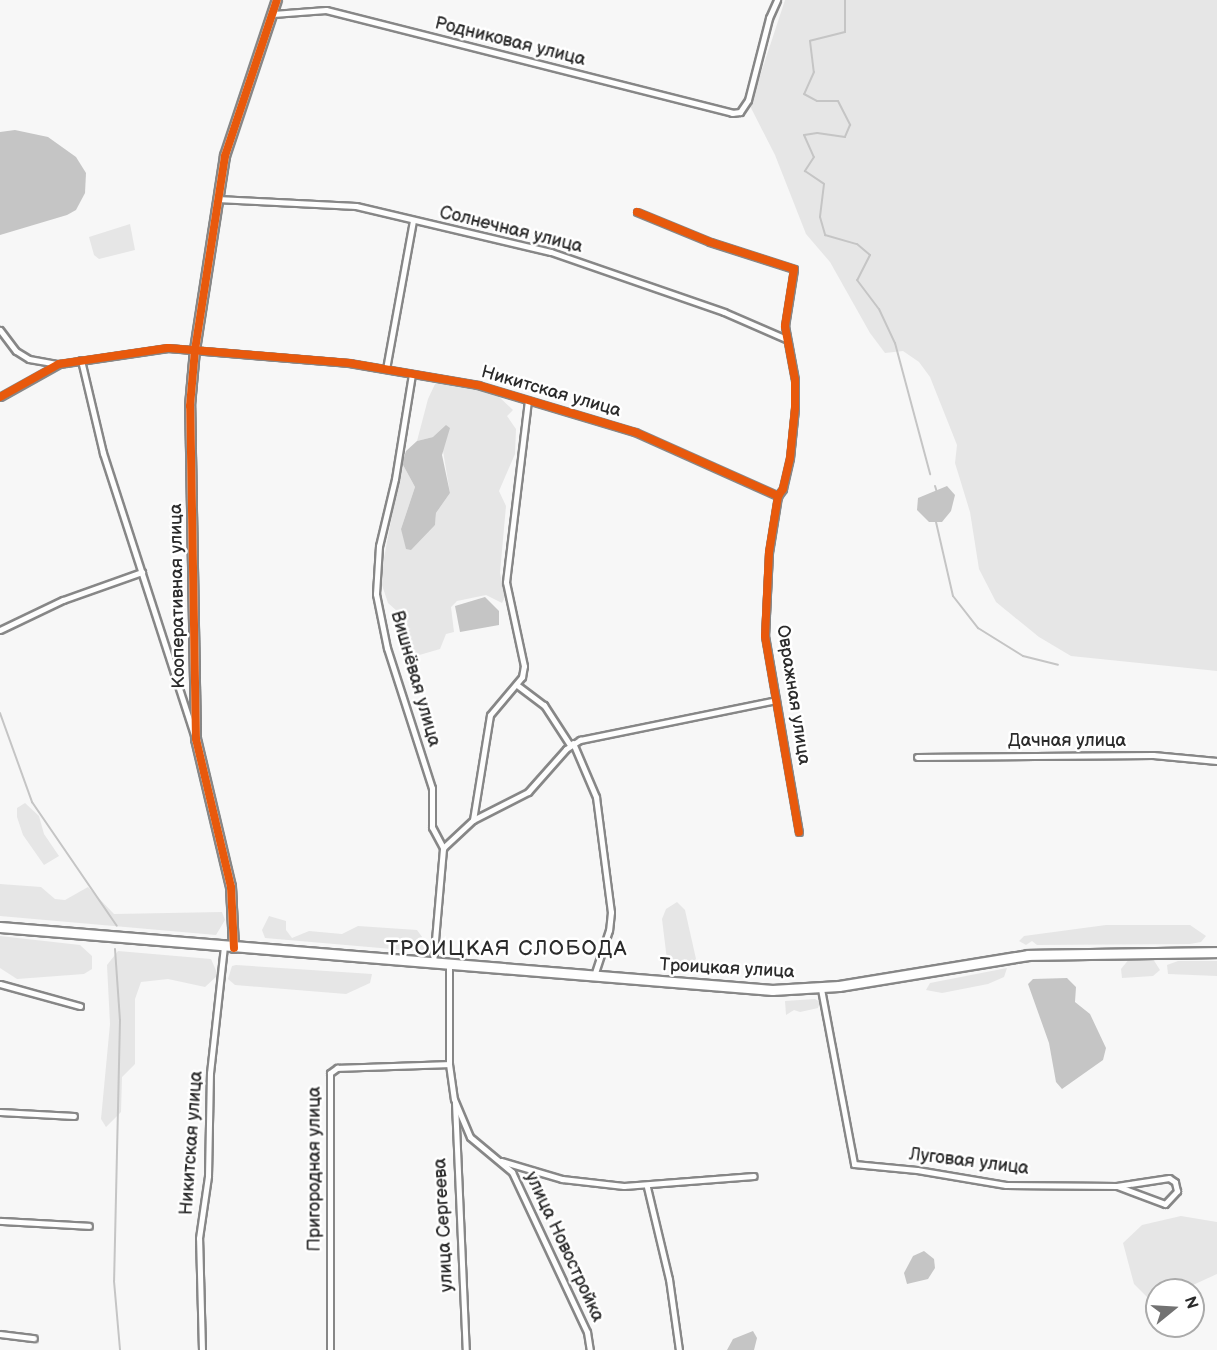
<!DOCTYPE html>
<html>
<head>
<meta charset="utf-8">
<style>
  body { margin:0 }
  #map { position:relative; width:1217px; height:1350px; overflow:hidden; background:#f7f7f7; font-family:"Balsamiq Sans",sans-serif }
  div>[style] { position:absolute }
  .green>* { inset:0; background:#e6e6e6 }
  .water>* { inset:0; background:#c5c5c5 }
  .stream>* { height:2px; margin:-1px; padding:0 1px; transform-origin:1px; border-radius:1px; background:#c5c5c5 }
  .roads { filter:drop-shadow(2px 0 #878787) drop-shadow(-2px 0 #878787) drop-shadow(0 2px #878787) drop-shadow(0 -2px #878787) }
  .street>* { height:5px; margin:-2.5px; padding:0 2.5px; transform-origin:2.5px; border-radius:2.5px; background:#fefefe }
  .secondary>* { height:8px; margin:-4px; padding:0 4px; transform-origin:4px; border-radius:4px; background:#fefefe }
  .primary>* { height:9px; margin:-4.5px; padding:0 4.5px; transform-origin:4.5px; border-radius:4.5px; background:#fefefe }
  .cycleway>* { height:8px; margin:-4px; padding:0 4px; transform-origin:4px; border-radius:4px; background:#e8590c }
  span { translate:-50% -50%; white-space:nowrap; text-align:center; line-height:1.15; -webkit-text-stroke:5px #fff; paint-order:stroke }
  .street-label { font-size:18px; color:#2b2b2b }
  .quarter-label { font-size:21px; color:#2b2b2b; letter-spacing:1.5px }
  .north { position:absolute; left:1145px; top:1278px; width:60px; height:60px; box-sizing:border-box; background:#fff; border:2px solid #aaa; border-radius:50%; rotate:72deg; font-size:16px; font-weight:700; line-height:24px; text-align:center; color:#2b2b2b }
  .north::after { content:''; display:block; margin:auto; width:21px; height:27px; background:#727272; clip-path:polygon(50% 0,100% 100%,50% 72%,0 100%) }
</style>
</head>
<body>
<div id="map">
  <div class="green">
    <div style="clip-path:polygon(785px 0,1217px 0,1217px 671px,1071px 656px,1039px 637px,996px 602px,979px 569px,970px 512px,955px 463px,957px 445px,930px 377px,919px 362px,903px 351px,885px 353px,870px 333px,830px 262px,806px 234px,775px 155px,750px 106px)"></div>
    <div style="clip-path:polygon(130px 224px,135px 250px,99px 259px,94px 255px,89px 237px)"></div>
    <div style="clip-path:polygon(441px 381px,495px 393px,513px 410px,507px 416px,516px 429px,515px 454px,499px 491px,506px 506px,500px 573px,505px 597px,502px 603px,486px 595px,457px 601px,451px 607px,454px 632px,446px 634px,440px 649px,416px 656px,408px 655px,407px 620px,388px 603px,380px 579px,402px 463px,415px 487px,401px 529px,424px 532px,435px 525px,436px 513px,450px 493px,443px 451px,433px 437px,417px 441px,428px 399px,435px 384px)"></div>
    <div style="clip-path:polygon(25px 803px,39px 816px,44px 834px,59px 856px,44px 865px,23px 835px,17px 817px,17px 808px)"></div>
    <div style="clip-path:polygon(0 884px,41px 887px,55px 899px,65px 900px,88px 887px,114px 914px,222px 912px,225px 920px,216px 935px,0 916px)"></div>
    <div style="clip-path:polygon(677px 902px,685px 910px,696px 959px,689px 965px,667px 960px,662px 919px,666px 909px)"></div>
    <div style="clip-path:polygon(269px 916px,286px 921px,286px 930px,292px 938px,309px 931px,342px 934px,358px 926px,417px 930px,428px 945px,425px 950px,415px 951px,265px 938px,262px 930px)"></div>
    <div style="clip-path:polygon(1106px 925px,1190px 925px,1206px 936px,1201px 942px,1190px 944px,1037px 945px,1032px 941px,1026px 945px,1019px 941px,1024px 936px)"></div>
    <div style="clip-path:polygon(0 936px,80px 945px,92px 956px,92px 969px,84px 974px,17px 979px,0 968px)"></div>
    <div style="clip-path:polygon(118px 951px,211px 959px,218px 975px,205px 987px,168px 979px,141px 982px,135px 999px,135px 1064px,122px 1077px,121px 1112px,106px 1127px,101px 1119px,110px 1024px,107px 965px)"></div>
    <div style="clip-path:polygon(1130px 958px,1153px 959px,1160px 970px,1153px 976px,1122px 978px,1121px 969px)"></div>
    <div style="clip-path:polygon(1178px 961px,1217px 961px,1217px 976px,1168px 974px,1167px 965px)"></div>
    <div style="clip-path:polygon(236px 965px,372px 974px,370px 983px,346px 994px,235px 985px,228px 979px,232px 966px)"></div>
    <div style="clip-path:polygon(1007px 968px,1004px 977px,988px 984px,942px 993px,926px 990px,930px 983px)"></div>
    <div style="clip-path:polygon(815px 999px,820px 1002px,818px 1008px,800px 1012px,794px 1010px,786px 1015px,785px 1001px)"></div>
    <div style="clip-path:polygon(1181px 1216px,1217px 1222px,1217px 1274px,1182px 1290px,1157px 1290px,1157px 1298px,1150px 1300px,1134px 1284px,1123px 1243px,1142px 1225px)"></div>
  </div>
  <div class="water">
    <div style="clip-path:polygon(15px 130px,48px 137px,76px 157px,86px 173px,85px 193px,76px 210px,67px 215px,0 235px,0 132px)"></div>
    <div style="clip-path:polygon(446px 425px,450px 428px,442px 455px,450px 493px,436px 513px,435px 525px,411px 550px,406px 549px,401px 529px,415px 487px,402px 463px,406px 451px,417px 441px,433px 437px)"></div>
    <div style="clip-path:polygon(947px 486px,955px 495px,951px 511px,942px 522px,929px 522px,917px 510px,918px 498px)"></div>
    <div style="clip-path:polygon(485px 597px,499px 611px,499px 625px,460px 632px,455px 606px)"></div>
    <div style="clip-path:polygon(1067px 978px,1076px 987px,1075px 1002px,1090px 1014px,1106px 1048px,1103px 1060px,1062px 1089px,1056px 1082px,1049px 1043px,1028px 984px,1033px 979px)"></div>
    <div style="clip-path:polygon(924px 1251px,934px 1259px,935px 1268px,928px 1279px,907px 1284px,904px 1273px,913px 1256px)"></div>
    <div style="clip-path:polygon(753px 1331px,757px 1338px,754px 1350px,727px 1350px,733px 1339px)"></div>
  </div>
  <div class="stream">
    <div style="left:845px;top:0;width:32px;rotate:90deg"></div>
    <div style="left:845px;top:32px;width:36px;rotate:166deg"></div>
    <div style="left:810px;top:41px;width:31px;rotate:83deg"></div>
    <div style="left:814px;top:72px;width:24px;rotate:114deg"></div>
    <div style="left:804px;top:94px;width:15px;rotate:28deg"></div>
    <div style="left:817px;top:101px;width:21px"></div>
    <div style="left:838px;top:101px;width:27px;rotate:63deg"></div>
    <div style="left:850px;top:125px;width:13px;rotate:113deg"></div>
    <div style="left:845px;top:137px;width:28px;rotate:-172deg"></div>
    <div style="left:817px;top:133px;width:13px;rotate:171deg"></div>
    <div style="left:804px;top:135px;width:24px;rotate:66deg"></div>
    <div style="left:814px;top:157px;width:17px;rotate:123deg"></div>
    <div style="left:805px;top:171px;width:23px;rotate:34deg"></div>
    <div style="left:824px;top:184px;width:33px;rotate:97deg"></div>
    <div style="left:820px;top:217px;width:19px;rotate:74deg"></div>
    <div style="left:825px;top:235px;width:33px;rotate:16deg"></div>
    <div style="left:857px;top:244px;width:17px;rotate:40deg"></div>
    <div style="left:870px;top:255px;width:28px;rotate:117deg"></div>
    <div style="left:857px;top:280px;width:36px;rotate:53deg"></div>
    <div style="left:879px;top:309px;width:38px;rotate:65deg"></div>
    <div style="left:895px;top:343px;width:136px;rotate:75deg"></div>
    <div style="left:935px;top:486px;width:6px;rotate:72deg"></div>
    <div style="left:936px;top:522px;width:76px;rotate:77.1deg"></div>
    <div style="left:953px;top:596px;width:41px;rotate:52deg"></div>
    <div style="left:978px;top:628px;width:53px;rotate:31.9deg"></div>
    <div style="left:1023px;top:656px;width:36px;rotate:14deg"></div>
    <div style="left:0;top:713px;width:95px;rotate:70.2deg"></div>
    <div style="left:32px;top:802px;width:150px;rotate:55.6deg"></div>
    <div style="left:115px;top:949px;width:71px;rotate:86deg"></div>
    <div style="left:120px;top:1020px;width:261px;rotate:91.3deg"></div>
    <div style="left:114px;top:1281px;width:69px;rotate:85deg"></div>
  </div>
  <div class="roads">
    <div class="street">
      <div style="left:273px;top:14px;width:53px;rotate:-4.3deg"></div>
      <div style="left:326px;top:10px;width:419px;rotate:14.2deg"></div>
      <div style="left:732px;top:113px;width:8px;rotate:-7deg"></div>
      <div style="left:740px;top:112px;width:14px;rotate:-56deg"></div>
      <div style="left:748px;top:100px;width:85px;rotate:-75.6deg"></div>
      <div style="left:769px;top:18px;width:20px;rotate:-66deg"></div>
      <div style="left:217px;top:199px;width:139px;rotate:2.9deg"></div>
      <div style="left:356px;top:206px;width:200px;rotate:13.3deg"></div>
      <div style="left:551px;top:252px;width:183px;rotate:19.1deg"></div>
      <div style="left:724px;top:312px;width:68px;rotate:23.5deg"></div>
      <div style="left:637px;top:212px;width:79px;rotate:22.3deg"></div>
      <div style="left:710px;top:242px;width:88px;rotate:17.8deg"></div>
      <div style="left:794px;top:269px;width:58px;rotate:99deg"></div>
      <div style="left:785px;top:326px;width:55px;rotate:79.5deg"></div>
      <div style="left:795px;top:380px;width:28px;rotate:90deg"></div>
      <div style="left:795px;top:408px;width:50px;rotate:95.7deg"></div>
      <div style="left:790px;top:458px;width:32px;rotate:103deg"></div>
      <div style="left:783px;top:489px;width:9px;rotate:126deg"></div>
      <div style="left:778px;top:496px;width:57px;rotate:99.1deg"></div>
      <div style="left:769px;top:552px;width:84px;rotate:92.7deg"></div>
      <div style="left:765px;top:636px;width:199px;rotate:80.2deg"></div>
      <div style="left:0;top:330px;width:26px;rotate:53deg"></div>
      <div style="left:16px;top:351px;width:15px;rotate:32deg"></div>
      <div style="left:29px;top:359px;width:28px;rotate:10deg"></div>
      <div style="left:81px;top:360px;width:96px;rotate:76.7deg"></div>
      <div style="left:103px;top:453px;width:296px;rotate:72.1deg"></div>
      <div style="left:386px;top:369px;width:151px;rotate:-79.7deg"></div>
      <div style="left:412px;top:374px;width:106px;rotate:99.2deg"></div>
      <div style="left:395px;top:479px;width:69px;rotate:103.4deg"></div>
      <div style="left:379px;top:546px;width:48px;rotate:93.6deg"></div>
      <div style="left:376px;top:594px;width:55px;rotate:78.5deg"></div>
      <div style="left:387px;top:648px;width:147px;rotate:72.2deg"></div>
      <div style="left:432px;top:788px;width:39px;rotate:90deg"></div>
      <div style="left:432px;top:827px;width:24px;rotate:62deg"></div>
      <div style="left:0;top:397px;width:68px;rotate:-29.2deg"></div>
      <div style="left:59px;top:364px;width:110px;rotate:-8.4deg"></div>
      <div style="left:168px;top:348px;width:182px;rotate:4.7deg"></div>
      <div style="left:349px;top:363px;width:131px;rotate:9.7deg"></div>
      <div style="left:478px;top:385px;width:164px;rotate:16.7deg"></div>
      <div style="left:635px;top:432px;width:157px;rotate:24.1deg"></div>
      <div style="left:0;top:630px;width:70px;rotate:-25.5deg"></div>
      <div style="left:63px;top:600px;width:84px;rotate:-19.5deg"></div>
      <div style="left:517px;top:685px;width:34px;rotate:37deg"></div>
      <div style="left:544px;top:705px;width:48px;rotate:57deg"></div>
      <div style="left:573px;top:743px;width:59px;rotate:66.9deg"></div>
      <div style="left:596px;top:797px;width:116px;rotate:82.6deg"></div>
      <div style="left:611px;top:912px;width:18px;rotate:96deg"></div>
      <div style="left:609px;top:930px;width:48px;rotate:108.1deg"></div>
      <div style="left:917px;top:757px;width:236px;rotate:-0.5deg"></div>
      <div style="left:1153px;top:755px;width:64px;rotate:5.4deg"></div>
      <div style="left:473px;top:820px;width:106px;rotate:-80.8deg"></div>
      <div style="left:490px;top:715px;width:50px;rotate:-49.9deg"></div>
      <div style="left:522px;top:677px;width:11px;rotate:-80deg"></div>
      <div style="left:524px;top:666px;width:86px;rotate:-102.1deg"></div>
      <div style="left:506px;top:582px;width:182px;rotate:-83.1deg"></div>
      <div style="left:433px;top:963px;width:115px;rotate:-85deg"></div>
      <div style="left:443px;top:848px;width:41px;rotate:-43deg"></div>
      <div style="left:473px;top:820px;width:62px;rotate:-27deg"></div>
      <div style="left:528px;top:792px;width:57px;rotate:-48.5deg"></div>
      <div style="left:566px;top:749px;width:17px;rotate:-33deg"></div>
      <div style="left:580px;top:740px;width:200px;rotate:-11.5deg"></div>
      <div style="left:449px;top:965px;width:99px;rotate:90deg"></div>
      <div style="left:449px;top:1064px;width:35px;rotate:82deg"></div>
      <div style="left:454px;top:1099px;width:41px;rotate:67.2deg"></div>
      <div style="left:470px;top:1137px;width:55px;rotate:39.8deg"></div>
      <div style="left:512px;top:1172px;width:177px;rotate:64.9deg"></div>
      <div style="left:587px;top:1332px;width:18px;rotate:81deg"></div>
      <div style="left:0;top:984px;width:83px;rotate:15.4deg"></div>
      <div style="left:821px;top:989px;width:178px;rotate:79.3deg"></div>
      <div style="left:854px;top:1164px;width:63px;rotate:5.4deg"></div>
      <div style="left:917px;top:1170px;width:90px;rotate:9.6deg"></div>
      <div style="left:1006px;top:1185px;width:111px;rotate:0.5deg"></div>
      <div style="left:1117px;top:1186px;width:51px;rotate:20.6deg"></div>
      <div style="left:1165px;top:1204px;width:18px;rotate:-47deg"></div>
      <div style="left:1177px;top:1191px;width:9px;rotate:-103deg"></div>
      <div style="left:1175px;top:1182px;width:7px;rotate:-146deg"></div>
      <div style="left:1169px;top:1178px;width:53px;rotate:171.3deg"></div>
      <div style="left:455px;top:1103px;width:247px;rotate:87.5deg"></div>
      <div style="left:0;top:1112px;width:74px;rotate:3.1deg"></div>
      <div style="left:501px;top:1161px;width:64px;rotate:16.4deg"></div>
      <div style="left:562px;top:1179px;width:62px;rotate:6.4deg"></div>
      <div style="left:624px;top:1186px;width:130px;rotate:-4.4deg"></div>
      <div style="left:647px;top:1187px;width:95px;rotate:76.6deg"></div>
      <div style="left:669px;top:1279px;width:72px;rotate:82deg"></div>
      <div style="left:0;top:1221px;width:89px;rotate:3.2deg"></div>
      <div style="left:0;top:1334px;width:34px;rotate:7deg"></div>
      <div style="left:202px;top:1350px;width:112px;rotate:-91.5deg"></div>
      <div style="left:199px;top:1238px;width:63px;rotate:-81.7deg"></div>
      <div style="left:208px;top:1176px;width:103px;rotate:-88.9deg"></div>
      <div style="left:210px;top:1073px;width:127px;rotate:-83.7deg"></div>
      <div style="left:330px;top:1350px;width:277px;rotate:-90deg"></div>
      <div style="left:330px;top:1073px;width:9px;rotate:-36deg"></div>
      <div style="left:337px;top:1068px;width:112px;rotate:-2deg"></div>
    </div>
    <div class="secondary">
      <div style="left:234px;top:948px;width:61px;rotate:-92.8deg"></div>
      <div style="left:231px;top:887px;width:152px;rotate:-103.3deg"></div>
      <div style="left:196px;top:739px;width:333px;rotate:-91deg"></div>
      <div style="left:190px;top:406px;width:56px;rotate:-84.9deg"></div>
      <div style="left:195px;top:350px;width:196px;rotate:-81.2deg"></div>
      <div style="left:225px;top:156px;width:164px;rotate:-71.6deg"></div>
    </div>
    <div class="primary">
      <div style="left:0;top:927px;width:775px;rotate:4.67deg"></div>
      <div style="left:772px;top:990px;width:67px;rotate:-3.4deg"></div>
      <div style="left:839px;top:986px;width:192px;rotate:-9.3deg"></div>
      <div style="left:1028px;top:955px;width:189px;rotate:-0.9deg"></div>
    </div>
  </div>
  <div class="cycleway">
    <div style="left:637px;top:212px;width:79px;rotate:22.3deg"></div>
    <div style="left:710px;top:242px;width:88px;rotate:17.8deg"></div>
    <div style="left:794px;top:269px;width:58px;rotate:99deg"></div>
    <div style="left:785px;top:326px;width:55px;rotate:79.5deg"></div>
    <div style="left:795px;top:380px;width:28px;rotate:90deg"></div>
    <div style="left:795px;top:408px;width:50px;rotate:95.7deg"></div>
    <div style="left:790px;top:458px;width:32px;rotate:103deg"></div>
    <div style="left:783px;top:489px;width:9px;rotate:126deg"></div>
    <div style="left:778px;top:496px;width:57px;rotate:99.1deg"></div>
    <div style="left:769px;top:552px;width:84px;rotate:92.7deg"></div>
    <div style="left:765px;top:636px;width:199px;rotate:80.2deg"></div>
    <div style="left:0;top:397px;width:68px;rotate:-29.2deg"></div>
    <div style="left:59px;top:364px;width:110px;rotate:-8.4deg"></div>
    <div style="left:168px;top:348px;width:182px;rotate:4.7deg"></div>
    <div style="left:349px;top:363px;width:131px;rotate:9.7deg"></div>
    <div style="left:478px;top:385px;width:164px;rotate:16.7deg"></div>
    <div style="left:635px;top:432px;width:157px;rotate:24.1deg"></div>
    <div style="left:234px;top:948px;width:61px;rotate:-92.8deg"></div>
    <div style="left:231px;top:887px;width:152px;rotate:-103.3deg"></div>
    <div style="left:196px;top:739px;width:333px;rotate:-91deg"></div>
    <div style="left:190px;top:406px;width:56px;rotate:-84.9deg"></div>
    <div style="left:195px;top:350px;width:196px;rotate:-81.2deg"></div>
    <div style="left:225px;top:156px;width:164px;rotate:-71.6deg"></div>
  </div>
  <div class="street-label">
    <span style="left:510px;top:42px;rotate:14deg">Родниковая улица</span>
    <span style="left:511px;top:230px;rotate:14deg">Солнечная улица</span>
    <span style="left:551px;top:392px;rotate:16deg">Никитская улица</span>
    <span style="left:178px;top:596px;rotate:-91deg">Кооперативная улица</span>
    <span style="left:415px;top:679px;rotate:74deg">Вишнёвая улица</span>
    <span style="left:793px;top:695px;rotate:81deg">Овражная улица</span>
    <span style="left:1067px;top:741px">Дачная улица</span>
    <span style="left:727px;top:969px;rotate:3deg">Троицкая улица</span>
    <span style="left:192px;top:1143px;rotate:-86deg">Никитская улица</span>
    <span style="left:969px;top:1162px;rotate:7deg">Луговая улица</span>
    <span style="left:315px;top:1169px;rotate:-90deg">Пригородная улица</span>
    <span style="left:444px;top:1225px;rotate:-93deg">улица Сергеева</span>
    <span style="left:564px;top:1247px;rotate:65deg">улица Новостройка</span>
  </div>
  <div class="quarter-label">
    <span style="left:507px;top:949px">ТРОИЦКАЯ СЛОБОДА</span>
  </div>
  <div class="north">N</div>
</div>
</body>
</html>
